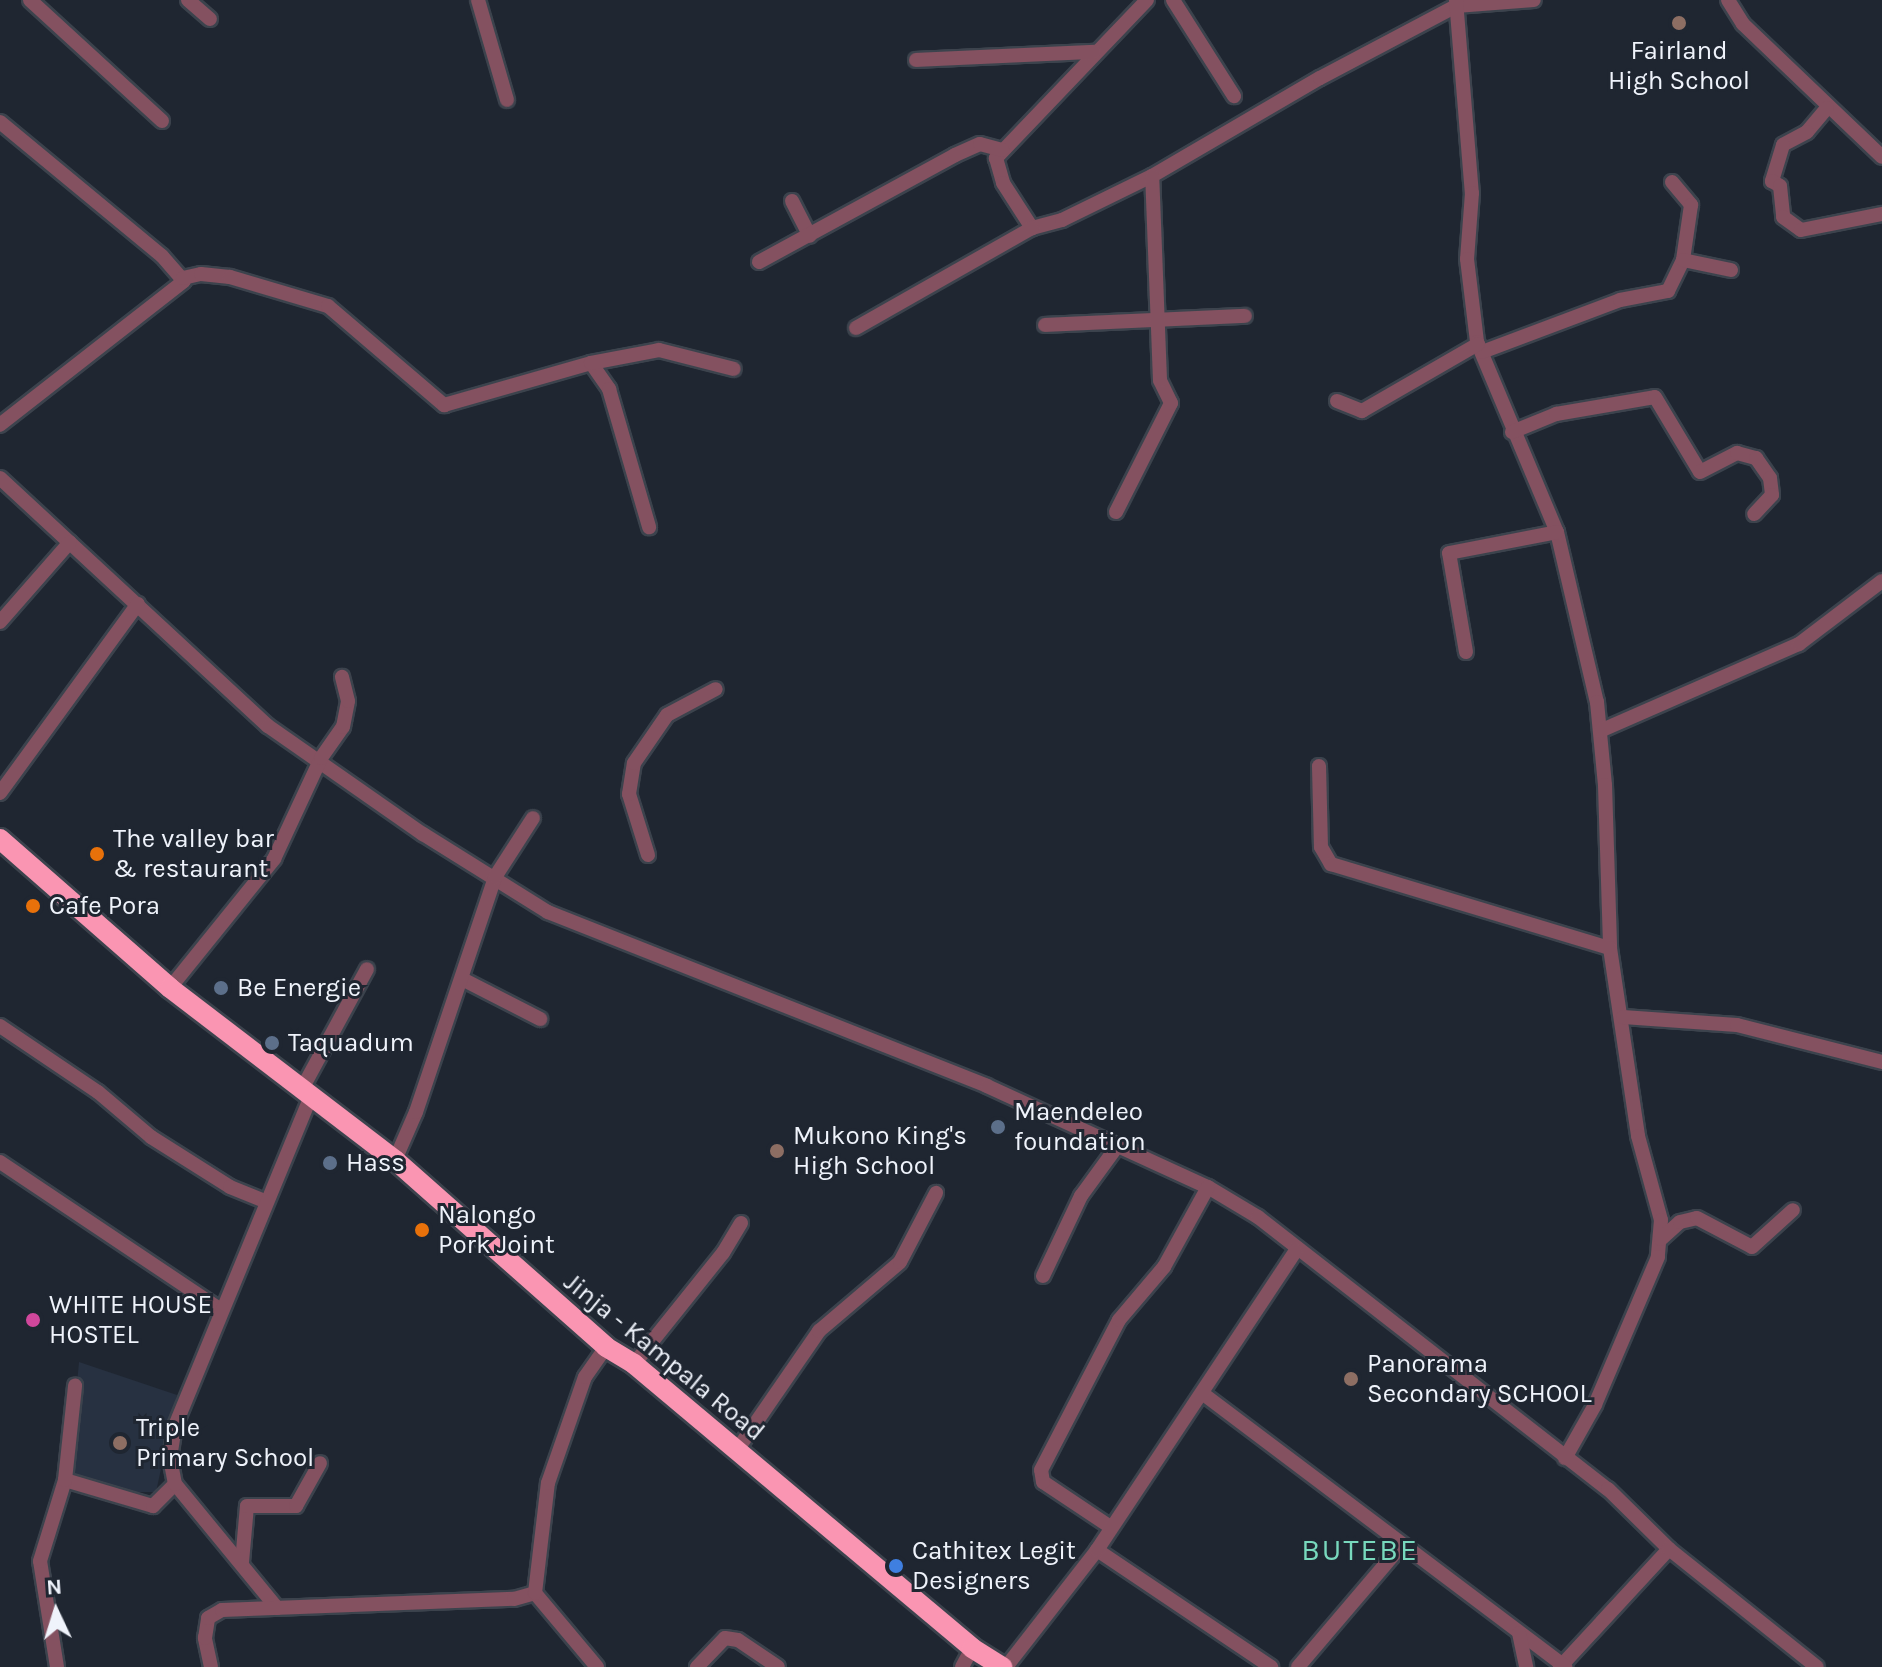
<!DOCTYPE html>
<html>
<head>
<meta charset="utf-8">
<style>
  body { margin:0 }
  #map { position:relative; width:1882px; height:1667px; overflow:hidden; background:#1f2631; font-family:Karla,sans-serif }
  div>[style] { position:absolute }
  .built>* { inset:0; background:#273141 }
  .roads { filter:drop-shadow(2px 0 #3c434d) drop-shadow(-2px 0 #3c434d) drop-shadow(0 2px #3c434d) drop-shadow(0 -2px #3c434d) }
  .minor>* { height:14px; margin:-7px; padding:0 7px; transform-origin:7px; border-radius:7px; background:#845160 }
  .highway>* { height:20px; margin:-10px; padding:0 10px; transform-origin:10px; border-radius:10px; background:#fa95b2 }
  .dots>* { width:22px; height:22px; translate:-50% -50%; box-sizing:border-box; border:4px solid #1f2631; border-radius:50% }
  span { translate:-50% -50%; white-space:nowrap; text-align:center; line-height:1.15; -webkit-text-stroke:6px #1f2631; paint-order:stroke }
  .poi-label { font-size:26px; color:#eff3fb }
  .left { translate:0 -50%; text-align:left }
  .street-label { font-size:26px; color:#eff3fb }
  .quarter-label { font-size:30px; color:#78d8bd; letter-spacing:2px }
  .north { position:absolute; left:16px; top:1571px; width:80px; height:80px; -webkit-text-stroke:6px #1f2631; paint-order:stroke; rotate:356deg; font-size:22px; font-weight:700; line-height:32px; text-align:center; color:#eff3fb }
  .north::after { content:''; display:block; margin:auto; width:28px; height:36px; background:#eff3fb; clip-path:polygon(50% 0,100% 100%,50% 72%,0 100%) }
</style>
</head>
<body>
<div id="map">
  <div class="built">
    <div style="clip-path:polygon(79px 1362px,177px 1395px,156px 1492px,111px 1492px,78px 1485px,69px 1469px)"></div>
  </div>
  <div class="roads">
    <div class="minor">
      <div style="left:30px;top:0;width:179px;rotate:42.5deg"></div>
      <div style="left:188px;top:0;width:29px;rotate:41deg"></div>
      <div style="left:478px;top:0;width:104px;rotate:73.8deg"></div>
      <div style="left:1147px;top:0;width:219px;rotate:133.7deg"></div>
      <div style="left:996px;top:158px;width:26px;rotate:74deg"></div>
      <div style="left:1003px;top:183px;width:54px;rotate:57.2deg"></div>
      <div style="left:1032px;top:228px;width:31px;rotate:-15deg"></div>
      <div style="left:1062px;top:220px;width:100px;rotate:-26.1deg"></div>
      <div style="left:1152px;top:176px;width:194px;rotate:-30.3deg"></div>
      <div style="left:1320px;top:78px;width:154px;rotate:-27.9deg"></div>
      <div style="left:1456px;top:6px;width:78px;rotate:-4.4deg"></div>
      <div style="left:1173px;top:0;width:114px;rotate:57.6deg"></div>
      <div style="left:1456px;top:0;width:194px;rotate:85.3deg"></div>
      <div style="left:1472px;top:193px;width:66px;rotate:94.3deg"></div>
      <div style="left:1467px;top:259px;width:84px;rotate:83.1deg"></div>
      <div style="left:1477px;top:342px;width:206px;rotate:67.2deg"></div>
      <div style="left:1557px;top:532px;width:175px;rotate:76.8deg"></div>
      <div style="left:1597px;top:702px;width:83px;rotate:84.5deg"></div>
      <div style="left:1605px;top:785px;width:163px;rotate:88.2deg"></div>
      <div style="left:1610px;top:948px;width:190px;rotate:81.5deg"></div>
      <div style="left:1638px;top:1136px;width:87px;rotate:74.7deg"></div>
      <div style="left:1661px;top:1220px;width:37px;rotate:95deg"></div>
      <div style="left:1658px;top:1257px;width:161px;rotate:113.1deg"></div>
      <div style="left:1595px;top:1405px;width:61px;rotate:119.5deg"></div>
      <div style="left:1728px;top:0;width:28px;rotate:58deg"></div>
      <div style="left:1743px;top:24px;width:192px;rotate:43.7deg"></div>
      <div style="left:916px;top:60px;width:178px;rotate:-2.6deg"></div>
      <div style="left:1827px;top:108px;width:31px;rotate:130deg"></div>
      <div style="left:1807px;top:132px;width:27px;rotate:152deg"></div>
      <div style="left:1783px;top:145px;width:38px;rotate:107deg"></div>
      <div style="left:1772px;top:181px;width:9px;rotate:32deg"></div>
      <div style="left:1780px;top:186px;width:31px;rotate:84deg"></div>
      <div style="left:1783px;top:217px;width:22px;rotate:36deg"></div>
      <div style="left:1801px;top:230px;width:83px;rotate:-11.2deg"></div>
      <div style="left:0;top:122px;width:210px;rotate:39.6deg"></div>
      <div style="left:162px;top:256px;width:33px;rotate:49deg"></div>
      <div style="left:184px;top:281px;width:234px;rotate:142deg"></div>
      <div style="left:1672px;top:182px;width:30px;rotate:50deg"></div>
      <div style="left:1691px;top:205px;width:56px;rotate:98.3deg"></div>
      <div style="left:792px;top:201px;width:39px;rotate:63deg"></div>
      <div style="left:759px;top:262px;width:223px;rotate:-28.6deg"></div>
      <div style="left:955px;top:155px;width:27px;rotate:-24deg"></div>
      <div style="left:980px;top:144px;width:23px;rotate:15deg"></div>
      <div style="left:183px;top:278px;width:18px;rotate:-13deg"></div>
      <div style="left:201px;top:274px;width:29px;rotate:6deg"></div>
      <div style="left:230px;top:277px;width:102px;rotate:16.5deg"></div>
      <div style="left:328px;top:306px;width:153px;rotate:40.5deg"></div>
      <div style="left:444px;top:405px;width:153px;rotate:-15.9deg"></div>
      <div style="left:591px;top:363px;width:32px;rotate:55deg"></div>
      <div style="left:609px;top:389px;width:144px;rotate:73.8deg"></div>
      <div style="left:1045px;top:325px;width:200px;rotate:-2.6deg"></div>
      <div style="left:856px;top:328px;width:202px;rotate:-29.6deg"></div>
      <div style="left:1482px;top:352px;width:147px;rotate:-20.6deg"></div>
      <div style="left:1620px;top:300px;width:49px;rotate:-10.6deg"></div>
      <div style="left:1668px;top:291px;width:34px;rotate:-64deg"></div>
      <div style="left:1683px;top:260px;width:49px;rotate:11.8deg"></div>
      <div style="left:591px;top:363px;width:69px;rotate:-10.8deg"></div>
      <div style="left:659px;top:350px;width:77px;rotate:14.2deg"></div>
      <div style="left:1337px;top:401px;width:27px;rotate:22deg"></div>
      <div style="left:1362px;top:411px;width:134px;rotate:-30deg"></div>
      <div style="left:1512px;top:432px;width:48px;rotate:-22.2deg"></div>
      <div style="left:1556px;top:414px;width:100px;rotate:-9.7deg"></div>
      <div style="left:1655px;top:397px;width:87px;rotate:59deg"></div>
      <div style="left:1700px;top:472px;width:42px;rotate:-27.2deg"></div>
      <div style="left:1737px;top:453px;width:20px;rotate:15deg"></div>
      <div style="left:1756px;top:458px;width:24px;rotate:55deg"></div>
      <div style="left:1770px;top:478px;width:17px;rotate:83deg"></div>
      <div style="left:1772px;top:495px;width:26px;rotate:133deg"></div>
      <div style="left:0;top:478px;width:365px;rotate:42.8deg"></div>
      <div style="left:268px;top:726px;width:189px;rotate:34.9deg"></div>
      <div style="left:423px;top:834px;width:147px;rotate:32deg"></div>
      <div style="left:548px;top:912px;width:472px;rotate:21.6deg"></div>
      <div style="left:987px;top:1086px;width:243px;rotate:24.6deg"></div>
      <div style="left:1208px;top:1187px;width:58px;rotate:31deg"></div>
      <div style="left:1258px;top:1217px;width:443px;rotate:37.9deg"></div>
      <div style="left:1608px;top:1489px;width:86px;rotate:44.5deg"></div>
      <div style="left:1669px;top:1549px;width:161px;rotate:132.7deg"></div>
      <div style="left:1116px;top:512px;width:122px;rotate:-63.2deg"></div>
      <div style="left:1171px;top:403px;width:25px;rotate:-116deg"></div>
      <div style="left:1160px;top:380px;width:204px;rotate:-92.2deg"></div>
      <div style="left:0;top:622px;width:106px;rotate:-48.8deg"></div>
      <div style="left:1466px;top:652px;width:100px;rotate:-99.7deg"></div>
      <div style="left:1449px;top:553px;width:110px;rotate:-11deg"></div>
      <div style="left:1602px;top:730px;width:215px;rotate:-23.6deg"></div>
      <div style="left:1799px;top:644px;width:104px;rotate:-37.2deg"></div>
      <div style="left:1319px;top:766px;width:81px;rotate:88.6deg"></div>
      <div style="left:1321px;top:847px;width:20px;rotate:60deg"></div>
      <div style="left:1331px;top:864px;width:291px;rotate:16.8deg"></div>
      <div style="left:0;top:793px;width:234px;rotate:-53.9deg"></div>
      <div style="left:648px;top:855px;width:64px;rotate:-107.3deg"></div>
      <div style="left:629px;top:794px;width:31px;rotate:-81deg"></div>
      <div style="left:634px;top:763px;width:58px;rotate:-55.5deg"></div>
      <div style="left:667px;top:715px;width:55px;rotate:-28deg"></div>
      <div style="left:462px;top:979px;width:88px;rotate:27.1deg"></div>
      <div style="left:170px;top:988px;width:166px;rotate:-51.1deg"></div>
      <div style="left:274px;top:859px;width:111px;rotate:-65deg"></div>
      <div style="left:321px;top:758px;width:38px;rotate:-55deg"></div>
      <div style="left:343px;top:727px;width:26px;rotate:-79deg"></div>
      <div style="left:348px;top:701px;width:25px;rotate:-104deg"></div>
      <div style="left:1623px;top:1017px;width:114px;rotate:4deg"></div>
      <div style="left:1737px;top:1025px;width:150px;rotate:14.3deg"></div>
      <div style="left:0;top:1026px;width:118px;rotate:34deg"></div>
      <div style="left:98px;top:1092px;width:70px;rotate:40.3deg"></div>
      <div style="left:151px;top:1137px;width:93px;rotate:32.3deg"></div>
      <div style="left:230px;top:1187px;width:38px;rotate:22deg"></div>
      <div style="left:303px;top:1087px;width:134px;rotate:-61.5deg"></div>
      <div style="left:395px;top:1160px;width:52px;rotate:-66.4deg"></div>
      <div style="left:416px;top:1112px;width:248px;rotate:-71.4deg"></div>
      <div style="left:495px;top:877px;width:70px;rotate:-57.2deg"></div>
      <div style="left:0;top:1162px;width:266px;rotate:33.8deg"></div>
      <div style="left:1661px;top:1239px;width:25px;rotate:-42deg"></div>
      <div style="left:1680px;top:1222px;width:17px;rotate:-13deg"></div>
      <div style="left:1697px;top:1218px;width:62px;rotate:27.8deg"></div>
      <div style="left:1752px;top:1247px;width:55px;rotate:-42.1deg"></div>
      <div style="left:1043px;top:1276px;width:89px;rotate:-64.6deg"></div>
      <div style="left:1081px;top:1196px;width:63px;rotate:-54deg"></div>
      <div style="left:634px;top:1364px;width:142px;rotate:-51.3deg"></div>
      <div style="left:723px;top:1253px;width:35px;rotate:-59deg"></div>
      <div style="left:1202px;top:1393px;width:455px;rotate:37deg"></div>
      <div style="left:737px;top:1450px;width:145px;rotate:-55.4deg"></div>
      <div style="left:819px;top:1331px;width:106px;rotate:-40.4deg"></div>
      <div style="left:900px;top:1262px;width:78px;rotate:-62.4deg"></div>
      <div style="left:65px;top:1480px;width:92px;rotate:16.5deg"></div>
      <div style="left:153px;top:1506px;width:31px;rotate:-45deg"></div>
      <div style="left:1109px;top:1526px;width:79px;rotate:-146.3deg"></div>
      <div style="left:1043px;top:1482px;width:12px;rotate:-99deg"></div>
      <div style="left:1041px;top:1470px;width:169px;rotate:-62.5deg"></div>
      <div style="left:1119px;top:1320px;width:70px;rotate:-49.7deg"></div>
      <div style="left:1164px;top:1267px;width:91px;rotate:-61.2deg"></div>
      <div style="left:1669px;top:1549px;width:189px;rotate:38.6deg"></div>
      <div style="left:1097px;top:1550px;width:210px;rotate:33.9deg"></div>
      <div style="left:242px;top:1562px;width:56px;rotate:-84.9deg"></div>
      <div style="left:247px;top:1506px;width:49px"></div>
      <div style="left:296px;top:1506px;width:49px;rotate:-60.8deg"></div>
      <div style="left:277px;top:1608px;width:161px;rotate:-129.4deg"></div>
      <div style="left:175px;top:1484px;width:26px;rotate:-101deg"></div>
      <div style="left:170px;top:1458px;width:32px;rotate:-81deg"></div>
      <div style="left:175px;top:1426px;width:359px;rotate:-67.6deg"></div>
      <div style="left:1519px;top:1633px;width:35px;rotate:78deg"></div>
      <div style="left:57px;top:1667px;width:107px;rotate:-99.1deg"></div>
      <div style="left:40px;top:1561px;width:85px;rotate:-72.8deg"></div>
      <div style="left:65px;top:1480px;width:95px;rotate:-83.9deg"></div>
      <div style="left:211px;top:1667px;width:30px;rotate:-102deg"></div>
      <div style="left:205px;top:1638px;width:20px;rotate:-81deg"></div>
      <div style="left:208px;top:1618px;width:16px;rotate:-30deg"></div>
      <div style="left:222px;top:1610px;width:292px;rotate:-2.2deg"></div>
      <div style="left:514px;top:1599px;width:22px;rotate:-16deg"></div>
      <div style="left:597px;top:1667px;width:97px;rotate:-130deg"></div>
      <div style="left:535px;top:1593px;width:111px;rotate:-83.3deg"></div>
      <div style="left:548px;top:1483px;width:112px;rotate:-70.8deg"></div>
      <div style="left:585px;top:1377px;width:37px;rotate:-55deg"></div>
      <div style="left:697px;top:1667px;width:40px;rotate:-46deg"></div>
      <div style="left:725px;top:1638px;width:13px;rotate:9deg"></div>
      <div style="left:738px;top:1640px;width:48px;rotate:34deg"></div>
      <div style="left:962px;top:1667px;width:21px;rotate:-62deg"></div>
      <div style="left:1006px;top:1667px;width:148px;rotate:-52.1deg"></div>
      <div style="left:1097px;top:1550px;width:359px;rotate:-56.4deg"></div>
      <div style="left:1298px;top:1667px;width:157px;rotate:-49.6deg"></div>
    </div>
    <div class="highway">
      <div style="left:0;top:839px;width:226px;rotate:41.2deg"></div>
      <div style="left:170px;top:988px;width:283px;rotate:37.4deg"></div>
      <div style="left:395px;top:1160px;width:282px;rotate:41.5deg"></div>
      <div style="left:606px;top:1347px;width:33px;rotate:31deg"></div>
      <div style="left:634px;top:1364px;width:441px;rotate:40deg"></div>
      <div style="left:972px;top:1648px;width:36px;rotate:32deg"></div>
    </div>
  </div>
  <div class="dots">
    <div style="left:1679px;top:23px;background:#8d6e63"></div>
    <div style="left:97px;top:854px;background:#e8710a"></div>
    <div style="left:33px;top:906px;background:#e8710a"></div>
    <div style="left:221px;top:988px;background:#5c6f8a"></div>
    <div style="left:272px;top:1043px;background:#5c6f8a"></div>
    <div style="left:998px;top:1127px;background:#5c6f8a"></div>
    <div style="left:777px;top:1151px;background:#8d6e63"></div>
    <div style="left:330px;top:1163px;background:#5c6f8a"></div>
    <div style="left:422px;top:1230px;background:#e8710a"></div>
    <div style="left:33px;top:1320px;background:#d1479c"></div>
    <div style="left:1351px;top:1379px;background:#8d6e63"></div>
    <div style="left:120px;top:1443px;background:#8d6e63"></div>
    <div style="left:896px;top:1566px;background:#3f7fe0"></div>
  </div>
  <div class="poi-label">
    <span style="left:1679px;top:66px">Fairland<br>High School</span>
    <span class="left" style="left:113px;top:854px">The valley bar<br>&amp; restaurant</span>
    <span class="left" style="left:49px;top:906px">Cafe Pora</span>
    <span class="left" style="left:237px;top:988px">Be Energie</span>
    <span class="left" style="left:288px;top:1043px">Taquadum</span>
    <span class="left" style="left:1014px;top:1127px">Maendeleo<br>foundation</span>
    <span class="left" style="left:793px;top:1151px">Mukono King's<br>High School</span>
    <span class="left" style="left:346px;top:1163px">Hass</span>
    <span class="left" style="left:438px;top:1230px">Nalongo<br>Pork Joint</span>
    <span class="left" style="left:49px;top:1320px">WHITE HOUSE<br>HOSTEL</span>
    <span class="left" style="left:1367px;top:1379px">Panorama<br>Secondary SCHOOL</span>
    <span class="left" style="left:136px;top:1443px">Triple<br>Primary School</span>
    <span class="left" style="left:912px;top:1566px">Cathitex Legit<br>Designers</span>
  </div>
  <div class="street-label">
    <span style="left:664px;top:1357px;rotate:39deg">Jinja - Kampala Road</span>
  </div>
  <div class="quarter-label">
    <span style="left:1360px;top:1550px">BUTEBE</span>
  </div>
  <div class="north">N</div>
</div>
</body>
</html>
